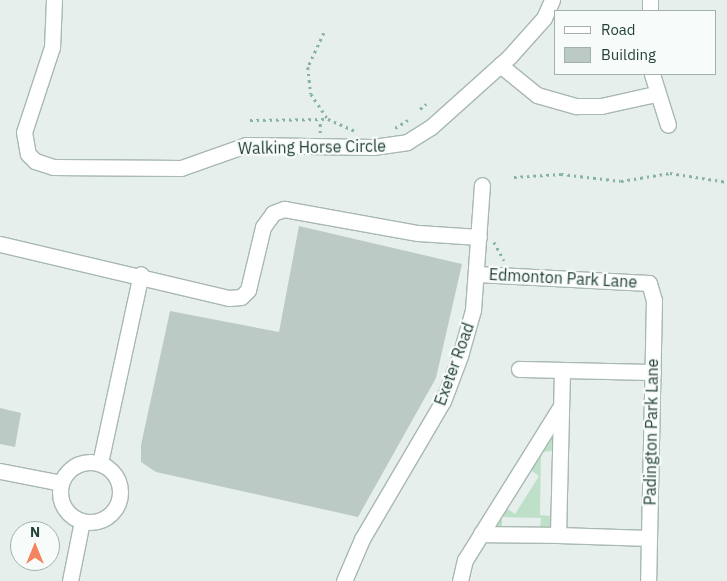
<!DOCTYPE html>
<html>
<head>
<meta charset="utf-8">
<style>
  body { margin:0 }
  #map { position:relative; width:727px; height:581px; overflow:hidden; background:#e6efeb; font-family:"IBM Plex Sans",sans-serif }
  div>[style] { position:absolute }
  .green>* { inset:0; background:#bfe0c8 }
  .building>* { inset:0; background:#bbcac4 }
  .path>* { height:2.5px; margin-top:-1.25px; transform-origin:0; background:repeating-linear-gradient(90deg,#86b3a5 0 2.5px,transparent 0 6.5px) }
  .roads { filter:drop-shadow(1px 0 #a8b8b2) drop-shadow(-1px 0 #a8b8b2) drop-shadow(0 1px #a8b8b2) drop-shadow(0 -1px #a8b8b2) }
  .minor>* { height:15px; margin:-7.5px; padding:0 7.5px; transform-origin:7.5px; border-radius:7.5px; background:#fff }
  .minor>.ring { margin:-7.5px; padding:0; box-sizing:content-box; background:none; border:15px solid #fff; border-radius:50% }
  span { translate:-50% -50%; white-space:nowrap; text-align:center; line-height:1.15; -webkit-text-stroke:4.5px #f7fbf9; paint-order:stroke }
  .street-label { font-size:16px; color:#24423a }
  .legend { position:absolute; left:554px; top:10px; width:162px; height:65px; box-sizing:border-box; background:#f7fbf9; border:1px solid #a3b1ad; margin:0; padding:6px 9px; list-style:none; font-size:15px; color:#24423a }
  .legend li { display:flex; align-items:center; gap:10px; height:25px }
  .legend b { width:25px; border:1px solid #a3b1ad }
  .north { position:absolute; left:10px; top:521px; width:50px; height:50px; box-sizing:border-box; background:#f7fbf9; border:1px solid #a3b1ad; border-radius:50%; rotate:0deg; font-size:14px; font-weight:700; line-height:20px; text-align:center; color:#24423a }
  .north::after { content:''; display:block; margin:auto; width:18px; height:22px; background:#f4845f; clip-path:polygon(50% 0,100% 100%,50% 72%,0 100%) }
</style>
</head>
<body>
<div id="map">
  <div class="green">
    <div style="clip-path:polygon(549px 437px,554px 440px,553px 451px,541px 452px,540px 515px,551px 516px,551px 529px,540px 529px,541px 518px,502px 517px,502px 528px,496px 527px,506px 508px,515px 514px,539px 476px,529px 469px)"></div>
  </div>
  <div class="building">
    <div style="clip-path:polygon(299px 226px,462px 264px,436px 378px,358px 517px,156px 472px,141px 462px,141px 445px,170px 311px,279px 332px)"></div>
    <div style="clip-path:polygon(0 408px,21px 413px,15px 447px,0 444px)"></div>
  </div>
  <div class="path">
    <div style="left:324px;top:33px;width:38px;rotate:115deg"></div>
    <div style="left:308px;top:67px;width:27px;rotate:84deg"></div>
    <div style="left:311px;top:94px;width:30px;rotate:56deg"></div>
    <div style="left:328px;top:119px;width:30px;rotate:24deg"></div>
    <div style="left:420px;top:109px;width:8px;rotate:-40deg"></div>
    <div style="left:250px;top:120px;width:78px;rotate:-0.7deg"></div>
    <div style="left:395px;top:128px;width:15px;rotate:-32deg"></div>
    <div style="left:320px;top:133px;width:11px;rotate:-90deg"></div>
    <div style="left:514px;top:177px;width:47px;rotate:-3.7deg"></div>
    <div style="left:561px;top:174px;width:60px;rotate:6.7deg"></div>
    <div style="left:621px;top:181px;width:50px;rotate:-9.3deg"></div>
    <div style="left:670px;top:173px;width:58px;rotate:9deg"></div>
    <div style="left:494px;top:242px;width:21px;rotate:61deg"></div>
  </div>
  <div class="roads">
    <div class="minor">
      <div style="left:54px;top:0;width:47px;rotate:92.4deg"></div>
      <div style="left:52px;top:47px;width:89px;rotate:108.2deg"></div>
      <div style="left:24px;top:132px;width:22px;rotate:80deg"></div>
      <div style="left:28px;top:154px;width:10px;rotate:45deg"></div>
      <div style="left:35px;top:161px;width:19px;rotate:18deg"></div>
      <div style="left:53px;top:167px;width:128px;rotate:0.4deg"></div>
      <div style="left:181px;top:168px;width:69px;rotate:-19.5deg"></div>
      <div style="left:246px;top:145px;width:127px;rotate:0.9deg"></div>
      <div style="left:373px;top:147px;width:34px;rotate:-8deg"></div>
      <div style="left:407px;top:142px;width:28px;rotate:-32deg"></div>
      <div style="left:431px;top:127px;width:106px;rotate:-41.9deg"></div>
      <div style="left:510px;top:56px;width:51px;rotate:-48.2deg"></div>
      <div style="left:544px;top:18px;width:20px;rotate:-66deg"></div>
      <div style="left:650px;top:11px;width:11px;rotate:-90deg"></div>
      <div style="left:500px;top:65px;width:48px;rotate:39deg"></div>
      <div style="left:537px;top:95px;width:41px;rotate:15.8deg"></div>
      <div style="left:576px;top:106px;width:25px"></div>
      <div style="left:601px;top:106px;width:55px;rotate:-12.5deg"></div>
      <div style="left:652px;top:74px;width:53px;rotate:72.6deg"></div>
      <div style="left:0;top:244px;width:235px;rotate:13.3deg"></div>
      <div style="left:229px;top:298px;width:12px;rotate:-5deg"></div>
      <div style="left:241px;top:297px;width:10px;rotate:-45deg"></div>
      <div style="left:248px;top:290px;width:65px;rotate:-76.6deg"></div>
      <div style="left:263px;top:227px;width:17px;rotate:-54deg"></div>
      <div style="left:273px;top:213px;width:12px;rotate:-20deg"></div>
      <div style="left:284px;top:209px;width:136px;rotate:10.2deg"></div>
      <div style="left:418px;top:233px;width:61px;rotate:3.8deg"></div>
      <div style="left:477px;top:274px;width:172px;rotate:3deg"></div>
      <div style="left:649px;top:283px;width:18px;rotate:74deg"></div>
      <div style="left:654px;top:300px;width:281px;rotate:91.2deg"></div>
      <div style="left:519px;top:369px;width:134px;rotate:1.3deg"></div>
      <div class="ring" style="left:60px;top:462px;width:45px;height:45px"></div>
      <div style="left:100px;top:463px;width:193px;rotate:-77.8deg"></div>
      <div style="left:0;top:471px;width:62px;rotate:11.1deg"></div>
      <div style="left:481px;top:534px;width:147px;rotate:-58deg"></div>
      <div style="left:558px;top:535px;width:91px;rotate:1.9deg"></div>
      <div style="left:70px;top:581px;width:61px;rotate:-78.7deg"></div>
      <div style="left:344px;top:581px;width:46px;rotate:-66.8deg"></div>
      <div style="left:362px;top:539px;width:160px;rotate:-59.6deg"></div>
      <div style="left:443px;top:401px;width:48px;rotate:-69.3deg"></div>
      <div style="left:460px;top:356px;width:48px;rotate:-74.2deg"></div>
      <div style="left:473px;top:310px;width:125px;rotate:-85.9deg"></div>
      <div style="left:460px;top:581px;width:22px;rotate:-77deg"></div>
      <div style="left:465px;top:560px;width:31px;rotate:-58deg"></div>
      <div style="left:481px;top:534px;width:77px;rotate:0.7deg"></div>
      <div style="left:558px;top:535px;width:165px;rotate:-88.6deg"></div>
    </div>
  </div>
  <div class="street-label">
    <span style="left:312px;top:147px;rotate:-1deg">Walking Horse Circle</span>
    <span style="left:563px;top:278px;rotate:3deg">Edmonton Park Lane</span>
    <span style="left:454px;top:364px;rotate:-70deg">Exeter Road</span>
    <span style="left:651px;top:432px;rotate:-89deg">Padington Park Lane</span>
  </div>
  <ul class="legend">
  <li><b style="height:6px;background:#fff"></b>Road</li>
  <li><b style="height:14px;background:#bbcac4"></b>Building</li>
  </ul>
  <div class="north">N</div>
</div>
</body>
</html>
